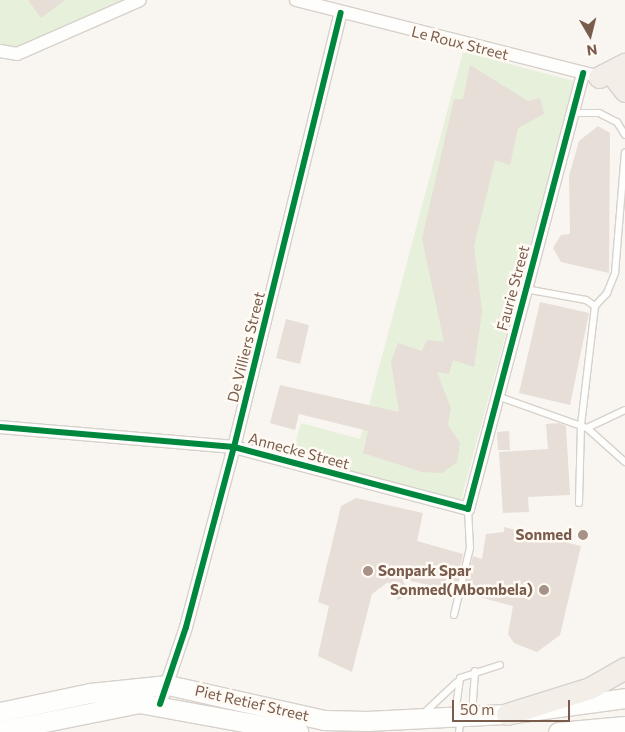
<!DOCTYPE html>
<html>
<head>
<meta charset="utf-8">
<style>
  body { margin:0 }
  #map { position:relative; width:625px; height:732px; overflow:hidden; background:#f9f5f0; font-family:Commissioner,sans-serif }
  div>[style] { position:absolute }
  .green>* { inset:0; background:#e7f0db }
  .building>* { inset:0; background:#e6ded7 }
  .roads { filter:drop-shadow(1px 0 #d7d1cb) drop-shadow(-1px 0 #d7d1cb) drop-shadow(0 1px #d7d1cb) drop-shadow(0 -1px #d7d1cb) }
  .lane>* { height:6px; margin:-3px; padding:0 3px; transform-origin:3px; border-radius:3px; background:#fefefd }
  .street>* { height:12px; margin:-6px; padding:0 6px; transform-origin:6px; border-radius:6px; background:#fefefd }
  .secondary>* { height:19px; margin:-9.5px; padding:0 9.5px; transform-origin:9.5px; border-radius:9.5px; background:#fefefd }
  .primary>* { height:21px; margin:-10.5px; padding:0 10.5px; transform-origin:10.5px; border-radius:10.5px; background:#f3eee8 }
  .cycleway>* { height:6px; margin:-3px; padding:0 3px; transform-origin:3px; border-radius:3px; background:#00873e }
  .dots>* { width:14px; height:14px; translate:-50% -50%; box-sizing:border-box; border:2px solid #fffaf3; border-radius:50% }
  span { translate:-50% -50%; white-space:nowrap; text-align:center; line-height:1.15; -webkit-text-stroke:5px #fffaf3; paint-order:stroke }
  .street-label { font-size:15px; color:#7a5c4d }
  .poi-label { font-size:15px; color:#7a5c4d; font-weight:700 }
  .right { translate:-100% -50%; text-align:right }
  .left { translate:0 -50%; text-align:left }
  .north { position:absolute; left:565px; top:10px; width:50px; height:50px; -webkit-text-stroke:4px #fffaf3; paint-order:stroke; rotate:172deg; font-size:14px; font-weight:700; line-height:20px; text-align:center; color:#7a5c4d }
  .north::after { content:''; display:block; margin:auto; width:18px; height:22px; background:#7a5c4d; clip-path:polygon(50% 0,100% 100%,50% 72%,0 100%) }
  .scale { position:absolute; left:452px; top:700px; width:118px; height:22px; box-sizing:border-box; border:2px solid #7a5c4d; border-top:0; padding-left:6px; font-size:15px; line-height:18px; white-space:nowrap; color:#7a5c4d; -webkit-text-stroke:4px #fffaf3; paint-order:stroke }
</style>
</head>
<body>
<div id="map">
  <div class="green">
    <div style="clip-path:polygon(0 0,140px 0,17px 54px,0 50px)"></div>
    <div style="clip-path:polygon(463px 52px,574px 81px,461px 500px,292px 455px,301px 423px,360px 439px)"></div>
  </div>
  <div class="building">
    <div style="clip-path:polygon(28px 0,65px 0,41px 18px)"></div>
    <div style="clip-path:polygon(470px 65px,528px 101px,540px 98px,544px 114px,518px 128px,510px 165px,495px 160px,474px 246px,482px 312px,474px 367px,453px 360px,449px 374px,437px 372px,451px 408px,448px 425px,460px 443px,457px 462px,442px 473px,422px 472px,363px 453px,368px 431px,299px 414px,295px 430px,270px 423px,280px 385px,399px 412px,391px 362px,398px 343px,422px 351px,427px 340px,444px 342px,422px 239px,454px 99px,463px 99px)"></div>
    <div style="clip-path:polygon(598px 126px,610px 133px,609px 273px,561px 262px,553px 248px,561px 235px,570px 234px,569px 176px,579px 141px)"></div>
    <div style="clip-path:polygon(540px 302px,589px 313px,570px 405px,519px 393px)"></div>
    <div style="clip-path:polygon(286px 319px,309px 325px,300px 364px,276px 358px)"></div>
    <div style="clip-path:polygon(559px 423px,566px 426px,570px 495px,528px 497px,529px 512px,503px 513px,499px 452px,548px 449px,546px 424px)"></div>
    <div style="clip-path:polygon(509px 431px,510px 450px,498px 450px,497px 432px)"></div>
    <div style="clip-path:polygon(356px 498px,423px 513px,417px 541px,463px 554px,455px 591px,402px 579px,410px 594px,398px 600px,388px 582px,372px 594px,352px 672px,318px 656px,329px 606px,318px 602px,341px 506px)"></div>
    <div style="clip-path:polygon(504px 527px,581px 546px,560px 635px,537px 652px,514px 643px,508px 634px,513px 606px,464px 593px,473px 556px,482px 559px,486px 534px,504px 532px)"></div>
  </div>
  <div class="roads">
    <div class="lane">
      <div style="left:573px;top:113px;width:26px"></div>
      <div style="left:599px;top:113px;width:20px;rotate:27deg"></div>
      <div style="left:617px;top:122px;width:15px;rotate:58deg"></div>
      <div style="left:525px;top:289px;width:62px;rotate:10.2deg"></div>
      <div style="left:586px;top:300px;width:11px;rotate:34deg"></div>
      <div style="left:595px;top:306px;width:120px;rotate:96.7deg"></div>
      <div style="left:581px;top:425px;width:78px;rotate:91.5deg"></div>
      <div style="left:595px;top:306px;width:18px;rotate:-47deg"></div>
      <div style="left:607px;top:293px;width:22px;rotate:-68deg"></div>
      <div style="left:615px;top:273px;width:121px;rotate:-85.3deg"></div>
      <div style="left:497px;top:396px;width:96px;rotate:19.6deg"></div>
      <div style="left:587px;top:428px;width:51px;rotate:41.8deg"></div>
      <div style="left:587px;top:428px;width:42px;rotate:-25.3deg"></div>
      <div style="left:454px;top:615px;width:69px;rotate:-76.6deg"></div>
      <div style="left:470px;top:548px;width:39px;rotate:-93deg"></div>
      <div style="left:424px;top:713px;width:45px;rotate:-43.2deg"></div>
      <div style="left:455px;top:714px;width:36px;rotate:-82deg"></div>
      <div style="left:460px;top:678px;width:42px;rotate:-18deg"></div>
      <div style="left:472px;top:715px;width:44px;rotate:-86.1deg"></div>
      <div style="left:459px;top:732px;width:14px;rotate:-82deg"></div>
    </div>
    <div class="street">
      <div style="left:296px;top:0;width:305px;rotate:14.2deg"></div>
      <div style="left:0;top:51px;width:17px;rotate:10deg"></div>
      <div style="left:17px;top:54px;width:134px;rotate:-23.7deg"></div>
      <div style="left:0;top:427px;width:235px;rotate:4.9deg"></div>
      <div style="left:234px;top:447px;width:242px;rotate:14.8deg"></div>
      <div style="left:468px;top:509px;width:451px;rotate:-75.2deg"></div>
      <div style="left:160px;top:704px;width:81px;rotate:-71.3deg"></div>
      <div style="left:186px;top:627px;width:186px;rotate:-75.1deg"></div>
      <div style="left:234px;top:447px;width:447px;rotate:-76.2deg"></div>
    </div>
    <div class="secondary">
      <div style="left:0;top:712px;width:92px;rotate:-11.9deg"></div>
      <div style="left:90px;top:693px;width:78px;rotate:-5.9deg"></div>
      <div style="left:168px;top:685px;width:160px;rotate:12.6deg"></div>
      <div style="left:324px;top:720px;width:43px;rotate:1.3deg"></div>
      <div style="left:367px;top:721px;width:140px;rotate:-2.9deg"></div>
      <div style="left:507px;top:714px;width:119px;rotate:-7.7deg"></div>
      <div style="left:0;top:731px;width:142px;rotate:-11.4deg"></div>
      <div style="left:139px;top:703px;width:162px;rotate:10.3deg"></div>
      <div style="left:558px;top:732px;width:67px;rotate:-5.1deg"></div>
    </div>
    <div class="primary">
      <div style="left:599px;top:77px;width:29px;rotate:-27deg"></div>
      <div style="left:617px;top:81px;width:13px;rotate:51deg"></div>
      <div style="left:507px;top:714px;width:87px;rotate:-17.4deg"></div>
      <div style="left:590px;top:688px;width:40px;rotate:-29.7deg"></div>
    </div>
  </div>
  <div class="cycleway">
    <div style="left:0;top:427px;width:235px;rotate:4.9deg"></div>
    <div style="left:234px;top:447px;width:242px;rotate:14.8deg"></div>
    <div style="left:468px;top:509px;width:451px;rotate:-75.2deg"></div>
    <div style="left:160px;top:704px;width:81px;rotate:-71.3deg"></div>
    <div style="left:186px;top:627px;width:186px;rotate:-75.1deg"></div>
    <div style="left:234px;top:447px;width:447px;rotate:-76.2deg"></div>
  </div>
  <div class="dots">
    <div style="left:583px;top:535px;background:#a69286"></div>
    <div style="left:368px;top:571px;background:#a69286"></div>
    <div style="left:544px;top:590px;background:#a69286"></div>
  </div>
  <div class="street-label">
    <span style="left:460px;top:43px;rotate:14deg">Le Roux Street</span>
    <span style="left:513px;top:288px;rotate:-75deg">Faurie Street</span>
    <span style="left:246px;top:347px;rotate:-76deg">De Villiers Street</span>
    <span style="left:299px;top:451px;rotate:15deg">Annecke Street</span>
    <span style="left:252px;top:703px;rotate:13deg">Piet Retief Street</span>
  </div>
  <div class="poi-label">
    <span class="right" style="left:572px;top:535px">Sonmed</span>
    <span class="left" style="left:378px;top:571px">Sonpark Spar</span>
    <span class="right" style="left:533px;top:590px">Sonmed(Mbombela)</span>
  </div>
  <div class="north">N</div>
  <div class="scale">50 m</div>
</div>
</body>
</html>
